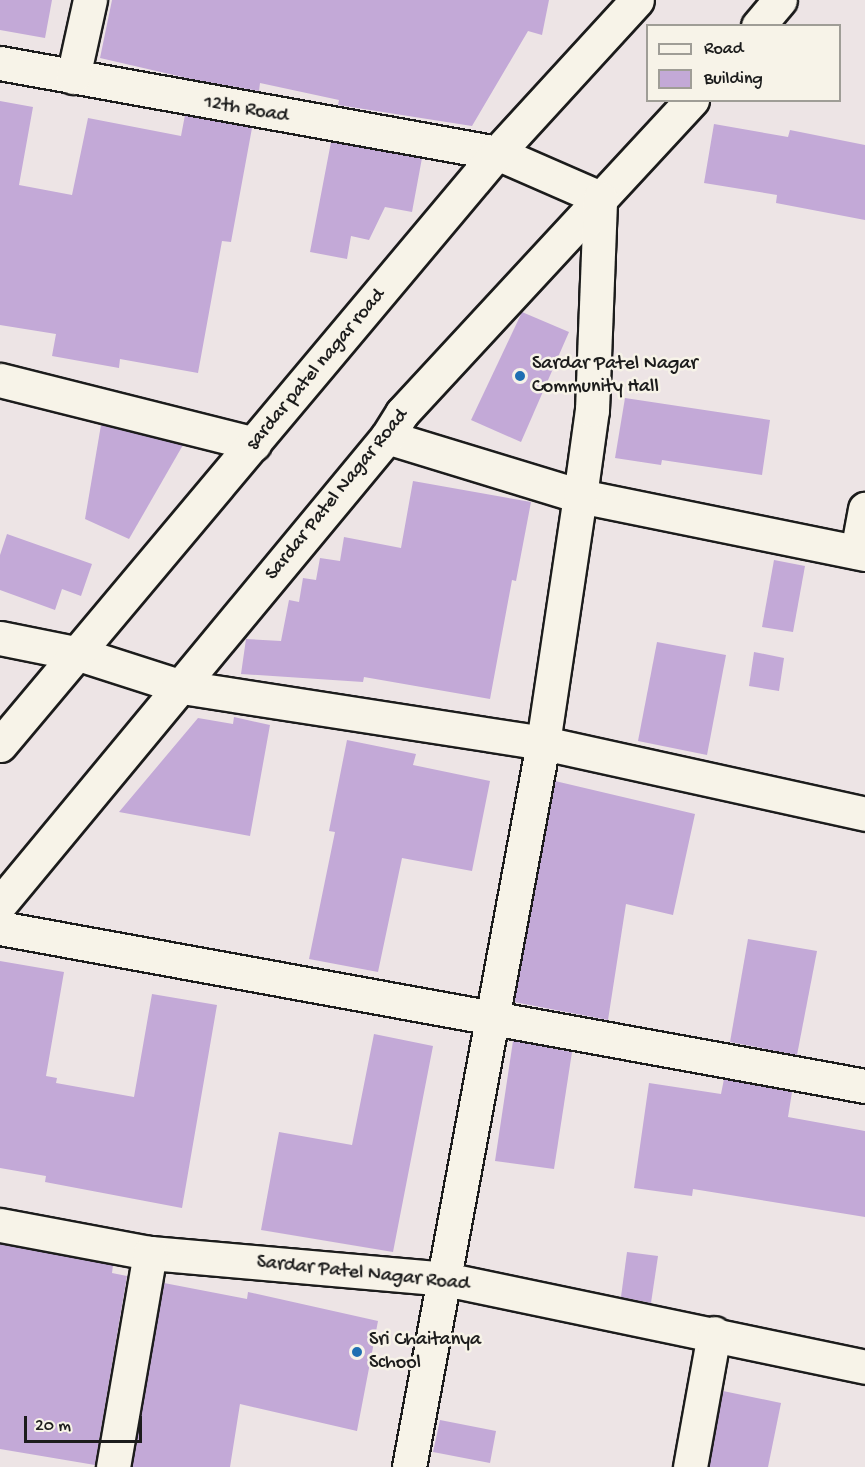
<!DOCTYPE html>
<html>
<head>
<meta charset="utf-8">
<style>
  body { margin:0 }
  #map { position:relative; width:865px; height:1467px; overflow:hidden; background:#ede4e5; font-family:"Gochi Hand",sans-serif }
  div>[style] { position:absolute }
  .building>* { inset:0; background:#c3a9d7 }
  .roads { filter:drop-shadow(2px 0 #1c1c1c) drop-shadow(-2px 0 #1c1c1c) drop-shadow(0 2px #1c1c1c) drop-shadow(0 -2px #1c1c1c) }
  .street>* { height:33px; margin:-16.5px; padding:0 16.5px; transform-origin:16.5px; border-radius:16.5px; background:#f7f3e8 }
  .dots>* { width:16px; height:16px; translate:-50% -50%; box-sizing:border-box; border:3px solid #f7f3e8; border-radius:50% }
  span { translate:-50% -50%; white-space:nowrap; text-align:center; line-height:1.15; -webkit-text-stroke:5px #f7f3e8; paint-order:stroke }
  .street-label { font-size:20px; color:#1c1c1c }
  .poi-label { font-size:20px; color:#1c1c1c }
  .left { translate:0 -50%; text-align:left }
  .legend { position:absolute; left:646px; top:24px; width:195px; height:78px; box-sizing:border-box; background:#f7f3e8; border:2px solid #9f9d96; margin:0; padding:8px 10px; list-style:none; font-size:18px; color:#1c1c1c }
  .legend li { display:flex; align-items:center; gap:12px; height:30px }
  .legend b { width:30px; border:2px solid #9f9d96 }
  .scale { position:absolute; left:24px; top:1416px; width:118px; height:27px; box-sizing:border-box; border:3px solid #1c1c1c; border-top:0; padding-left:8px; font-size:18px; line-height:21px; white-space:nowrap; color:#1c1c1c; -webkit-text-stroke:4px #f7f3e8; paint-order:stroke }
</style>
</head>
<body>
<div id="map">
  <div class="building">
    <div style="clip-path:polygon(0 0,52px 0,45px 38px,0 30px)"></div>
    <div style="clip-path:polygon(112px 0,549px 0,542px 35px,528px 31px,472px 126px,338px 105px,339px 100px,260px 83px,259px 91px,191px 79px,100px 58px)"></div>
    <div style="clip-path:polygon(0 101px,33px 107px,19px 185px,72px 195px,88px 118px,181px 136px,185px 115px,252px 128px,231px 242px,222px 241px,198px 373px,120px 359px,119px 368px,52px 356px,56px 334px,0 325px)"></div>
    <div style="clip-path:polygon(714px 124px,788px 137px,790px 130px,865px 145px,865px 220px,776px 203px,777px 195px,704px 183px)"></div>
    <div style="clip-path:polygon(331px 142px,422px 158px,412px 212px,385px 207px,369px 240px,351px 236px,347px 259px,310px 252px)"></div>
    <div style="clip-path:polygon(522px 312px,569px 332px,521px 442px,471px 420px)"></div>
    <div style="clip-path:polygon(625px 398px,770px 420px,762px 475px,662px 460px,661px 465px,615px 458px)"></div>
    <div style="clip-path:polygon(101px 425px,183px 445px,129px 539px,85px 519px)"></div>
    <div style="clip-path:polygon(413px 481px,531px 502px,516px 581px,512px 580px,490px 699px,364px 677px,363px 682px,241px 674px,246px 639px,281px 641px,289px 600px,299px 602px,303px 578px,316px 580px,320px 558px,340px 561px,344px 537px,401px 548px)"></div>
    <div style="clip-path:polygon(7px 534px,92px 564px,81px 596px,62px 589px,55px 610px,0 590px,0 555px)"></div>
    <div style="clip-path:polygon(774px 560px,805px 566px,793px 632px,762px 627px)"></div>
    <div style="clip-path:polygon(657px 642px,726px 655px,707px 755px,638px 741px)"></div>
    <div style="clip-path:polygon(754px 652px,784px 658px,779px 691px,749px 686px)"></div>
    <div style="clip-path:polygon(234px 717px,270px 725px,250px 836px,119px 812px,198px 718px,233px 724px)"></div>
    <div style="clip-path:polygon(347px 740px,416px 754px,413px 765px,490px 781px,472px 871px,402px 858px,378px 972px,309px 959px,335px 832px,329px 831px)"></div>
    <div style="clip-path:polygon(555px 781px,695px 814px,673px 915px,626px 904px,608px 1020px,514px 1002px)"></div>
    <div style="clip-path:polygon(748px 939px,817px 951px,797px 1055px,730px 1042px)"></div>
    <div style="clip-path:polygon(0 961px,64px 972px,46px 1076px,57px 1078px,56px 1083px,134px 1097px,152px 994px,217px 1005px,182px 1208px,45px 1182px,46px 1176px,0 1168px)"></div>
    <div style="clip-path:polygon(374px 1034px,433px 1046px,393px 1252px,261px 1230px,279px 1132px,352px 1145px)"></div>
    <div style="clip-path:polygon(513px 1041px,572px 1052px,554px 1169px,495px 1161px)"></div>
    <div style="clip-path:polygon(724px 1079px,792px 1092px,788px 1117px,865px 1131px,865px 1217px,693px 1189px,692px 1196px,634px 1188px,649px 1083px,721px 1094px)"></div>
    <div style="clip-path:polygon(0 1244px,113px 1265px,112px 1273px,127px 1276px,95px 1465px,0 1449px)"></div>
    <div style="clip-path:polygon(627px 1252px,658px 1256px,651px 1303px,621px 1297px)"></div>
    <div style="clip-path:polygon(164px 1283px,247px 1299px,248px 1292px,378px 1321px,357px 1431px,240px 1404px,230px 1467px,132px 1467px)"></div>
    <div style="clip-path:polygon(723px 1391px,781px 1403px,768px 1467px,709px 1467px)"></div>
    <div style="clip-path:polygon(440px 1420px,496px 1431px,490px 1463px,433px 1452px)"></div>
  </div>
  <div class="roads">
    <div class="street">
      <div style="left:758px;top:26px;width:34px;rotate:-50deg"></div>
      <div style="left:0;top:63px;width:505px;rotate:10.26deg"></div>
      <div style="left:497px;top:153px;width:112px;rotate:23.6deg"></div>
      <div style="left:73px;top:77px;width:79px;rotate:-77.6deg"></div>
      <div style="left:0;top:380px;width:262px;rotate:14.1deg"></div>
      <div style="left:387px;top:437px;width:202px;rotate:17deg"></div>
      <div style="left:580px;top:496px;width:291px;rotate:11.5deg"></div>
      <div style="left:857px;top:552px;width:44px;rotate:-79.5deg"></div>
      <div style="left:0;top:638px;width:81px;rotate:11.4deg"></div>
      <div style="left:79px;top:654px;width:108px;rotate:17.8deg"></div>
      <div style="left:182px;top:687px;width:365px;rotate:8.8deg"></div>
      <div style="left:543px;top:743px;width:330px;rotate:12.4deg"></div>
      <div style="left:0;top:745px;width:773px;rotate:-49.99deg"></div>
      <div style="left:497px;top:153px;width:207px;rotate:-47.5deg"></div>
      <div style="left:0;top:904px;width:607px;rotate:-50.35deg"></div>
      <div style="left:387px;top:437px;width:28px;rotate:-58deg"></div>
      <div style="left:402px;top:413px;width:427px;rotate:-47.2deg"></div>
      <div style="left:0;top:928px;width:879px;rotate:10.35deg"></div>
      <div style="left:0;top:1225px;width:153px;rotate:10.6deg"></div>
      <div style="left:150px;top:1253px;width:296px;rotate:5deg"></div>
      <div style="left:445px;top:1279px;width:429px;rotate:11.8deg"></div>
      <div style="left:113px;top:1467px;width:217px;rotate:-80.2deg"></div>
      <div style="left:409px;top:1467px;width:736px;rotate:-79.51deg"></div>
      <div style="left:543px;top:743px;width:250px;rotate:-81.5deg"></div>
      <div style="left:580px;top:496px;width:87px;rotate:-82.1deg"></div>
      <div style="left:592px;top:410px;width:212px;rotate:-87.8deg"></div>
      <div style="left:690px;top:1467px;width:136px;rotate:-79.8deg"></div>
    </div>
  </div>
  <div class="dots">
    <div style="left:520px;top:376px;background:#1f6fb2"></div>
    <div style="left:357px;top:1352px;background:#1f6fb2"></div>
  </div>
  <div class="street-label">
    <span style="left:246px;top:110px;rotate:10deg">12th Road</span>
    <span style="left:316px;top:370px;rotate:-50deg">sardar patel nagar road</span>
    <span style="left:337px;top:495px;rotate:-51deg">Sardar Patel Nagar Road</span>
    <span style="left:363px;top:1274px;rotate:6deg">Sardar Patel Nagar Road</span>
  </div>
  <div class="poi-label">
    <span class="left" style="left:532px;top:376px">Sardar Patel Nagar<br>Community Hall</span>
    <span class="left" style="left:369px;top:1352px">Sri Chaitanya<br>School</span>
  </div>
  <ul class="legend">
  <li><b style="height:8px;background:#f7f3e8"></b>Road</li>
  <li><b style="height:16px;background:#c3a9d7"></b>Building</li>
  </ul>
  <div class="scale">20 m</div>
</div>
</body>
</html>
